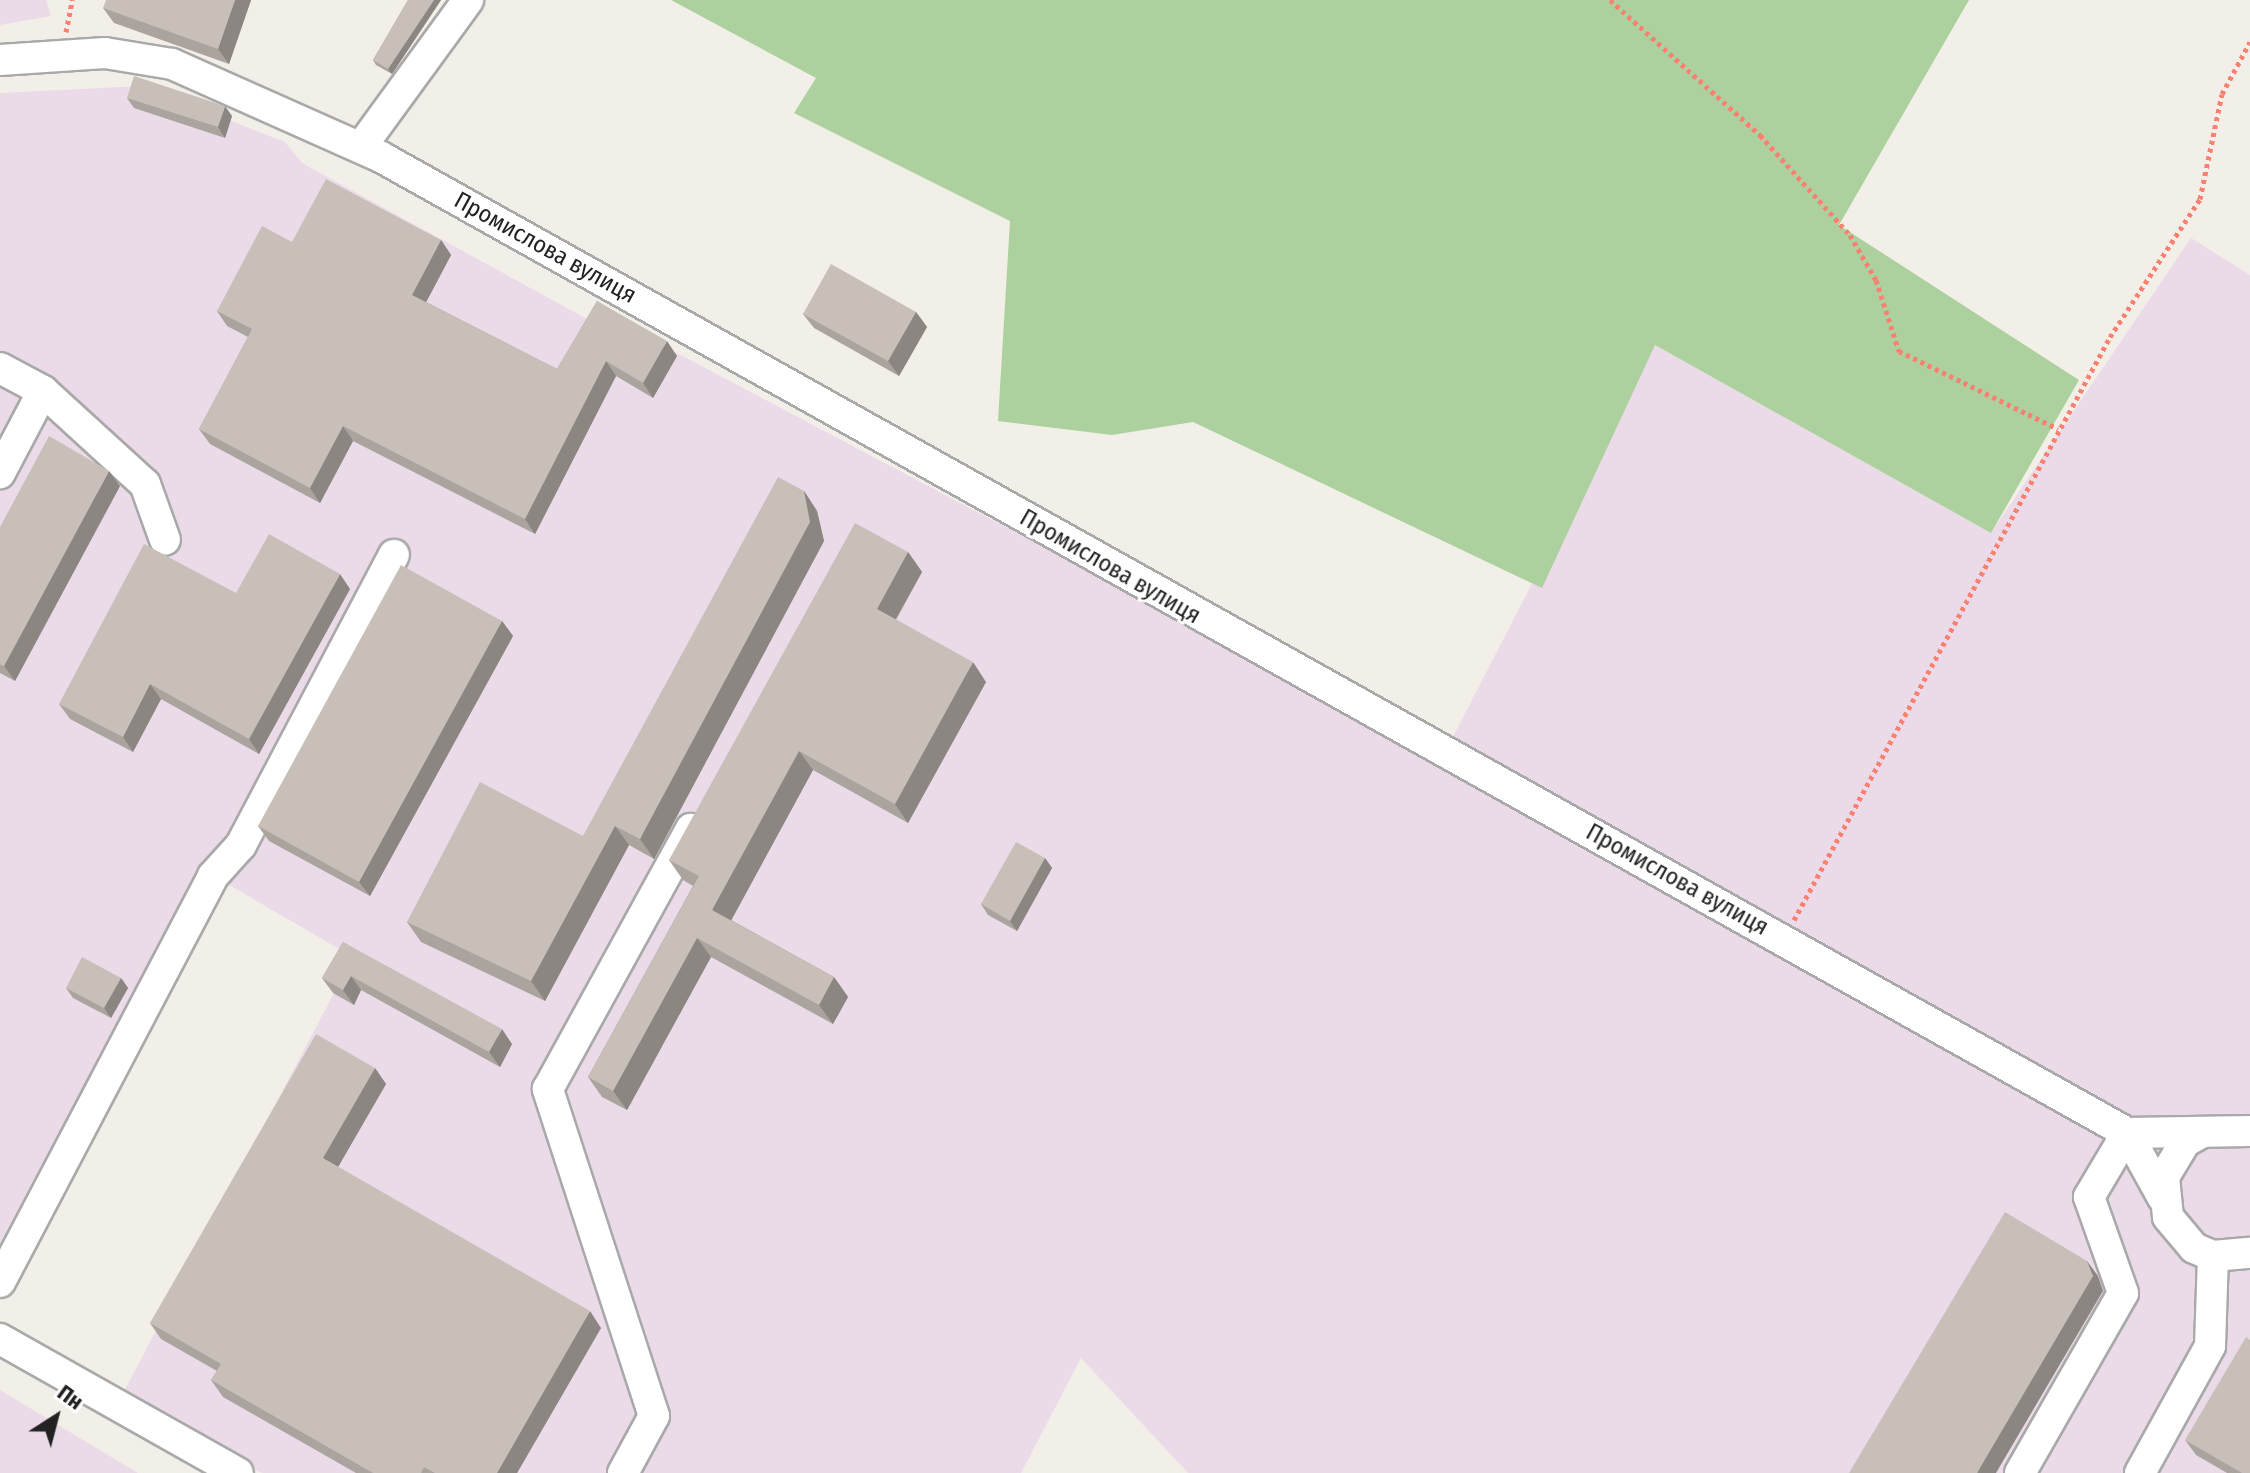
<!DOCTYPE html>
<html>
<head>
<meta charset="utf-8">
<style>
  body { margin:0 }
  #map { position:relative; width:2250px; height:1473px; overflow:hidden; background:#f2efe9; font-family:"Fira Sans Condensed",sans-serif }
  div>[style] { position:absolute }
  .industrial>* { inset:0; background:#ebdbe8 }
  .forest>* { inset:0; background:#add19e }
  .path>* { height:5px; margin-top:-2.5px; transform-origin:0; background:repeating-linear-gradient(90deg,#fa8072 0 4px,transparent 0 8px) }
  .roads { filter:drop-shadow(2px 0 #a9a9a9) drop-shadow(-2px 0 #a9a9a9) drop-shadow(0 2px #a9a9a9) drop-shadow(0 -2px #a9a9a9) }
  .minor>* { height:30px; margin:-15px; padding:0 15px; transform-origin:15px; border-radius:15px; background:#fff }
  .wall>* { inset:0; background:#aba49e }
  .shaded-wall>* { inset:0; background:#8b8681 }
  .building>* { inset:0; background:#c7bfb8 }
  span { translate:-50% -50%; white-space:nowrap; text-align:center; line-height:1.15; -webkit-text-stroke:6px #fff; paint-order:stroke }
  .street-label { font-size:24px; color:#222 }
  .north { position:absolute; left:16px; top:1377px; width:80px; height:80px; -webkit-text-stroke:6px #fff; paint-order:stroke; rotate:36deg; font-size:22px; font-weight:700; line-height:32px; text-align:center; color:#222 }
  .north::after { content:''; display:block; margin:auto; width:28px; height:36px; background:#222; clip-path:polygon(50% 0,100% 100%,50% 72%,0 100%) }
</style>
</head>
<body>
<div id="map">
  <div class="industrial">
    <div style="clip-path:polygon(0 0,46px 0,51px 16px,0 25px)"></div>
    <div style="clip-path:polygon(141px 86px,285px 142px,302px 163px,598px 325px,607px 316px,1442px 758px,1655px 345px,1991px 533px,2191px 238px,2250px 275px,2250px 1473px,1188px 1473px,1081px 1358px,1021px 1473px,262px 1473px,121px 1397px,353px 957px,200px 868px,0 1243px,0 93px)"></div>
    <div style="clip-path:polygon(0 1390px,138px 1473px,0 1473px)"></div>
  </div>
  <div class="forest">
    <div style="clip-path:polygon(671px 0,1969px 0,1839px 225px,2079px 380px,1991px 533px,1655px 345px,1542px 588px,1193px 422px,1112px 435px,998px 421px,1010px 221px,794px 113px,816px 78px)"></div>
  </div>
  <div class="path">
    <div style="left:1610px;top:0;width:202px;rotate:42deg"></div>
    <div style="left:1760px;top:135px;width:135px;rotate:48deg"></div>
    <div style="left:1850px;top:235px;width:52px;rotate:60deg"></div>
    <div style="left:1876px;top:280px;width:75px;rotate:72.1deg"></div>
    <div style="left:1899px;top:351px;width:177px;rotate:26.1deg"></div>
    <div style="left:66px;top:32px;width:33px;rotate:-79deg"></div>
    <div style="left:1794px;top:920px;width:663px;rotate:-61.54deg"></div>
    <div style="left:2110px;top:337px;width:165px;rotate:-56.9deg"></div>
    <div style="left:2200px;top:199px;width:107px;rotate:-78.2deg"></div>
    <div style="left:2222px;top:94px;width:59px;rotate:-61.7deg"></div>
  </div>
  <div class="roads">
    <div class="minor">
      <div style="left:0;top:60px;width:105px;rotate:-3.8deg"></div>
      <div style="left:105px;top:53px;width:68px;rotate:9.3deg"></div>
      <div style="left:172px;top:64px;width:229px;rotate:24deg"></div>
      <div style="left:381px;top:157px;width:2000px;rotate:29.2deg"></div>
      <div style="left:2127px;top:1133px;width:74px;rotate:61deg"></div>
      <div style="left:361px;top:147px;width:182px;rotate:-53.9deg"></div>
      <div style="left:0;top:368px;width:49px;rotate:28.1deg"></div>
      <div style="left:43px;top:391px;width:93px;rotate:117.7deg"></div>
      <div style="left:43px;top:391px;width:138px;rotate:42.4deg"></div>
      <div style="left:145px;top:484px;width:59px;rotate:70.3deg"></div>
      <div style="left:2203px;top:1132px;width:21px;rotate:151deg"></div>
      <div style="left:2185px;top:1142px;width:41px;rotate:121deg"></div>
      <div style="left:2164px;top:1177px;width:40px;rotate:84.3deg"></div>
      <div style="left:2168px;top:1217px;width:40px;rotate:50deg"></div>
      <div style="left:2194px;top:1248px;width:21px;rotate:23deg"></div>
      <div style="left:2213px;top:1256px;width:37px;rotate:-5deg"></div>
      <div style="left:2127px;top:1133px;width:123px;rotate:-0.9deg"></div>
      <div style="left:0;top:1282px;width:458px;rotate:-62.3deg"></div>
      <div style="left:213px;top:876px;width:42px;rotate:-47.9deg"></div>
      <div style="left:241px;top:845px;width:328px;rotate:-62.2deg"></div>
      <div style="left:0;top:1339px;width:273px;rotate:29.4deg"></div>
      <div style="left:623px;top:1473px;width:65px;rotate:-61.5deg"></div>
      <div style="left:654px;top:1416px;width:344px;rotate:-108deg"></div>
      <div style="left:548px;top:1089px;width:297px;rotate:-61.2deg"></div>
      <div style="left:2020px;top:1473px;width:207px;rotate:-60.2deg"></div>
      <div style="left:2123px;top:1293px;width:102px;rotate:-109.5deg"></div>
      <div style="left:2089px;top:1197px;width:74px;rotate:-59.3deg"></div>
      <div style="left:2140px;top:1473px;width:145px;rotate:-61.1deg"></div>
      <div style="left:2210px;top:1346px;width:90px;rotate:-88.1deg"></div>
    </div>
  </div>
  <div class="wall">
    <div style="clip-path:polygon(251px 0,229px 64px,114px 23px,103px 8px)"></div>
    <div style="clip-path:polygon(408px 0,441px 0,392px 74px,376px 65px,373px 60px)"></div>
    <div style="clip-path:polygon(127px 98px,232px 116px,225px 138px,134px 108px)"></div>
    <div style="clip-path:polygon(441px 240px,451px 255px,426px 302px,557px 369px,597px 301px,677px 356px,653px 398px,616px 376px,535px 534px,353px 441px,320px 503px,210px 444px,199px 429px,248px 337px,227px 326px,217px 311px,292px 242px)"></div>
    <div style="clip-path:polygon(916px 312px,927px 327px,899px 376px,814px 328px,803px 314px)"></div>
    <div style="clip-path:polygon(120px 486px,15px 681px,0 673px,0 527px)"></div>
    <div style="clip-path:polygon(804px 491px,817px 511px,824px 541px,654px 859px,629px 845px,545px 1001px,421px 942px,407px 922px,583px 836px)"></div>
    <div style="clip-path:polygon(908px 552px,922px 572px,896px 620px,986px 682px,908px 823px,813px 770px,731px 920px,834px 977px,848px 997px,833px 1024px,711px 957px,627px 1110px,602px 1097px,588px 1077px,693px 886px,683px 880px,669px 860px)"></div>
    <div style="clip-path:polygon(350px 589px,259px 754px,161px 699px,133px 752px,70px 719px,59px 704px,236px 593px)"></div>
    <div style="clip-path:polygon(502px 621px,513px 636px,370px 896px,269px 841px,258px 826px)"></div>
    <div style="clip-path:polygon(1045px 858px,1052px 868px,1017px 931px,988px 915px,981px 904px)"></div>
    <div style="clip-path:polygon(343px 942px,512px 1044px,500px 1067px,361px 990px,354px 1005px,333px 993px,322px 978px)"></div>
    <div style="clip-path:polygon(121px 978px,128px 988px,111px 1018px,73px 998px,66px 988px)"></div>
    <div style="clip-path:polygon(375px 1068px,386px 1084px,338px 1167px,601px 1328px,517px 1473px,356px 1473px,223px 1397px,211px 1380px,217px 1371px,161px 1339px,150px 1323px)"></div>
    <div style="clip-path:polygon(2185px 1440px,2250px 1473px,2227px 1473px,2196px 1455px)"></div>
  </div>
  <div class="shaded-wall">
    <div style="clip-path:polygon(235px 0,251px 0,229px 64px,218px 49px)"></div>
    <div style="clip-path:polygon(434px 0,441px 0,392px 74px,388px 69px)"></div>
    <div style="clip-path:polygon(225px 106px,232px 116px,225px 138px,218px 127px)"></div>
    <div style="clip-path:polygon(441px 240px,451px 255px,422px 310px,412px 295px)"></div>
    <div style="clip-path:polygon(916px 312px,927px 327px,899px 376px,888px 361px)"></div>
    <div style="clip-path:polygon(667px 341px,677px 356px,653px 398px,643px 383px)"></div>
    <div style="clip-path:polygon(606px 361px,616px 376px,535px 534px,525px 519px)"></div>
    <div style="clip-path:polygon(343px 426px,353px 441px,320px 503px,310px 488px)"></div>
    <div style="clip-path:polygon(109px 471px,120px 486px,15px 681px,4px 666px)"></div>
    <div style="clip-path:polygon(804px 491px,817px 511px,824px 541px,654px 859px,640px 839px)"></div>
    <div style="clip-path:polygon(908px 552px,922px 572px,890px 629px,877px 609px)"></div>
    <div style="clip-path:polygon(340px 574px,350px 589px,259px 754px,249px 739px)"></div>
    <div style="clip-path:polygon(502px 621px,513px 636px,370px 896px,359px 882px)"></div>
    <div style="clip-path:polygon(973px 662px,986px 682px,908px 823px,895px 804px)"></div>
    <div style="clip-path:polygon(150px 684px,161px 699px,133px 752px,123px 737px)"></div>
    <div style="clip-path:polygon(799px 751px,813px 770px,726px 930px,712px 910px)"></div>
    <div style="clip-path:polygon(615px 826px,629px 845px,545px 1001px,531px 981px)"></div>
    <div style="clip-path:polygon(1045px 858px,1052px 868px,1017px 931px,1010px 921px)"></div>
    <div style="clip-path:polygon(697px 938px,711px 957px,627px 1110px,613px 1091px)"></div>
    <div style="clip-path:polygon(351px 976px,361px 990px,354px 1005px,343px 990px)"></div>
    <div style="clip-path:polygon(834px 977px,848px 997px,833px 1024px,819px 1005px)"></div>
    <div style="clip-path:polygon(121px 978px,128px 988px,111px 1018px,104px 1008px)"></div>
    <div style="clip-path:polygon(502px 1029px,512px 1044px,500px 1067px,489px 1052px)"></div>
    <div style="clip-path:polygon(375px 1068px,386px 1084px,334px 1174px,323px 1158px)"></div>
    <div style="clip-path:polygon(2087px 1261px,2098px 1276px,2103px 1291px,1996px 1473px,1977px 1473px)"></div>
    <div style="clip-path:polygon(590px 1311px,601px 1328px,517px 1473px,497px 1473px)"></div>
  </div>
  <div class="building">
    <div style="clip-path:polygon(106px 0,235px 0,218px 49px,103px 8px)"></div>
    <div style="clip-path:polygon(408px 0,434px 0,388px 69px,373px 60px)"></div>
    <div style="clip-path:polygon(134px 76px,225px 106px,218px 127px,127px 98px)"></div>
    <div style="clip-path:polygon(326px 179px,441px 240px,412px 295px,557px 369px,597px 301px,667px 341px,643px 383px,606px 361px,525px 519px,343px 426px,310px 488px,199px 429px,252px 329px,217px 311px,262px 226px,292px 242px)"></div>
    <div style="clip-path:polygon(831px 264px,916px 312px,888px 361px,803px 314px)"></div>
    <div style="clip-path:polygon(49px 436px,109px 471px,4px 666px,0 664px,0 527px)"></div>
    <div style="clip-path:polygon(778px 477px,804px 491px,810px 522px,640px 839px,615px 826px,531px 981px,407px 922px,480px 782px,583px 836px)"></div>
    <div style="clip-path:polygon(855px 523px,908px 552px,877px 609px,973px 662px,895px 804px,799px 751px,712px 910px,834px 977px,819px 1005px,697px 938px,613px 1091px,588px 1077px,699px 876px,669px 860px)"></div>
    <div style="clip-path:polygon(269px 534px,340px 574px,249px 739px,150px 684px,123px 737px,59px 704px,144px 544px,236px 593px)"></div>
    <div style="clip-path:polygon(401px 565px,502px 621px,359px 882px,258px 826px)"></div>
    <div style="clip-path:polygon(1016px 842px,1045px 858px,1010px 921px,981px 904px)"></div>
    <div style="clip-path:polygon(343px 942px,502px 1029px,489px 1052px,351px 976px,343px 990px,322px 978px)"></div>
    <div style="clip-path:polygon(82px 957px,121px 978px,104px 1008px,66px 988px)"></div>
    <div style="clip-path:polygon(316px 1034px,375px 1068px,323px 1158px,590px 1311px,497px 1473px,435px 1473px,424px 1467px,421px 1473px,373px 1473px,211px 1380px,221px 1364px,150px 1323px)"></div>
    <div style="clip-path:polygon(2005px 1212px,2087px 1261px,2093px 1276px,1977px 1473px,1849px 1473px)"></div>
    <div style="clip-path:polygon(2246px 1337px,2250px 1340px,2250px 1473px,2242px 1473px,2185px 1440px)"></div>
  </div>
  <div class="street-label">
    <span style="left:545px;top:248px;rotate:29deg">Промислова вулиця</span>
    <span style="left:1110px;top:567px;rotate:30deg">Промислова вулиця</span>
    <span style="left:1677px;top:880px;rotate:29deg">Промислова вулиця</span>
  </div>
  <div class="north">Пн</div>
</div>
</body>
</html>
